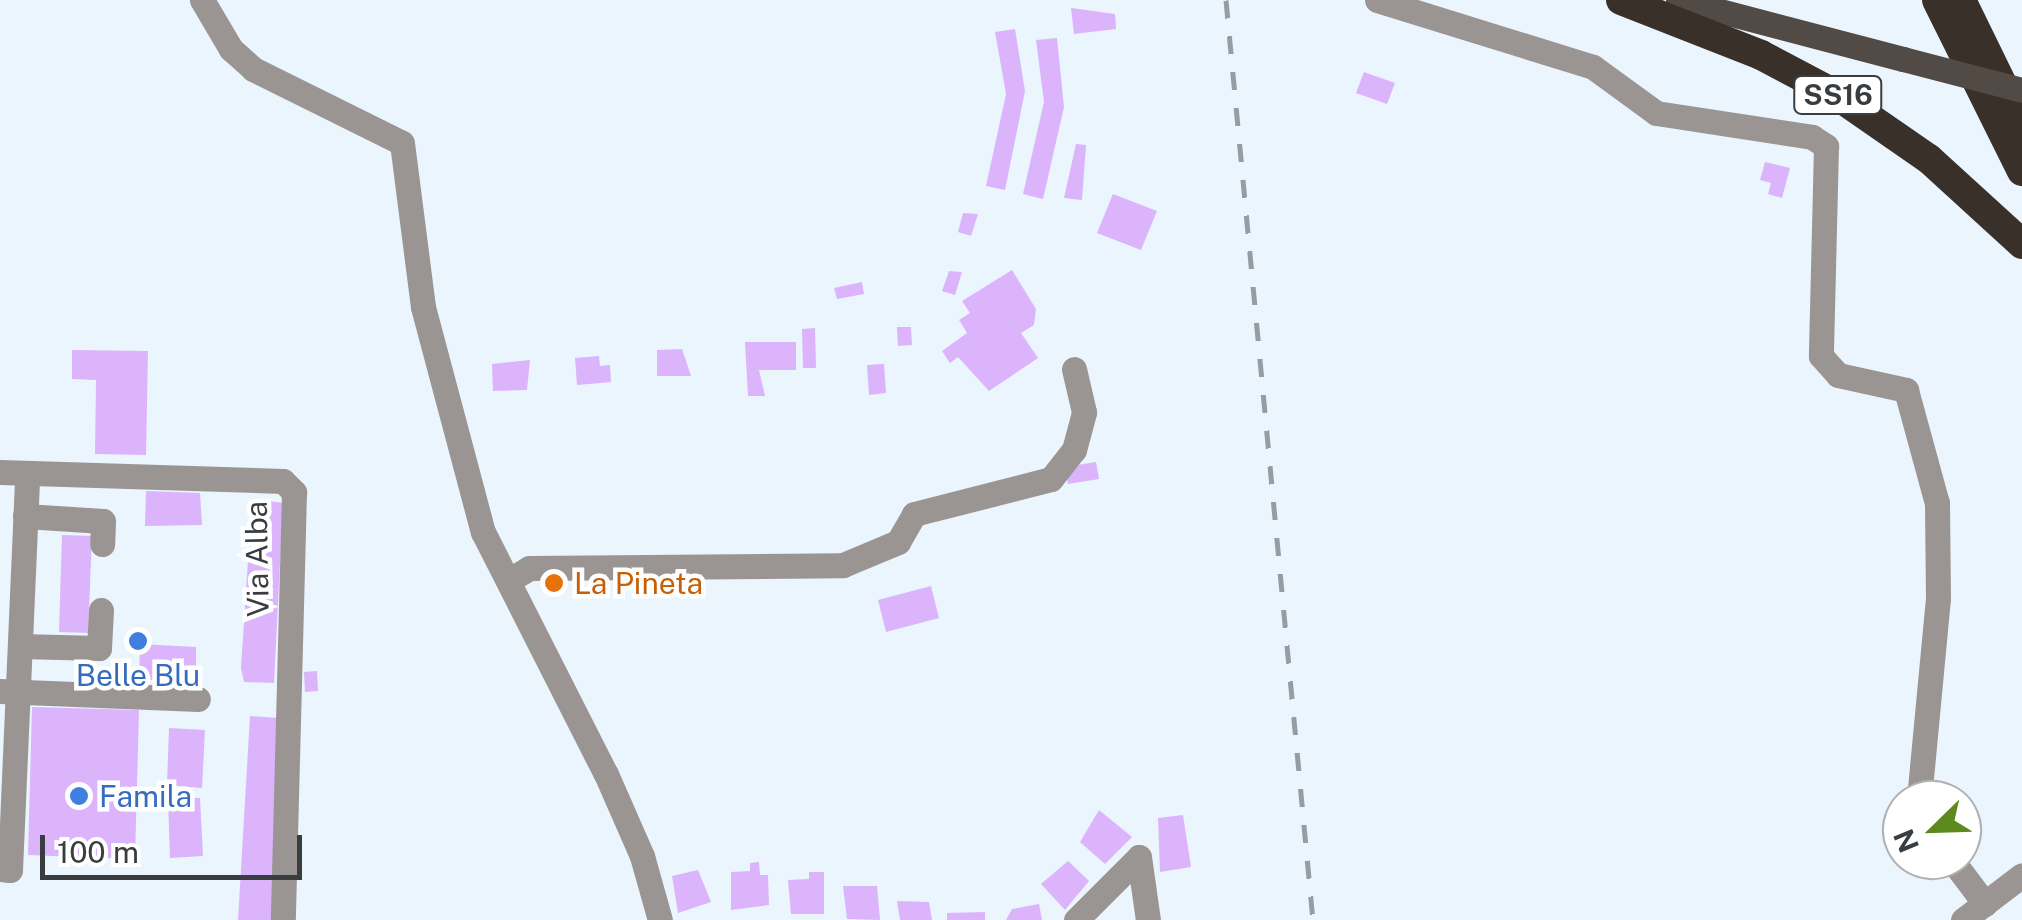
<!DOCTYPE html>
<html>
<head>
<meta charset="utf-8">
<style>
  body { margin:0 }
  #map { position:relative; width:2022px; height:920px; overflow:hidden; background:#ebf5fe; font-family:"Public Sans",sans-serif }
  div>[style] { position:absolute }
  .building>* { inset:0; background:#dbb4fc }
  .minor>* { height:25px; margin:-12.5px; padding:0 12.5px; transform-origin:12.5px; border-radius:12.5px; background:#9a9592 }
  .major>* { height:25px; margin:-12.5px; padding:0 12.5px; transform-origin:12.5px; border-radius:12.5px; background:#524a45 }
  .highway>* { height:30px; margin:-15px; padding:0 15px; transform-origin:15px; border-radius:15px; background:#39302a }
  .rail>* { height:5px; margin-top:-2.5px; transform-origin:0; background:repeating-linear-gradient(90deg,#959da3 0 18px,transparent 0 36px) }
  .major-bridge>* { height:25px; margin:-12.5px; padding:0 12.5px; transform-origin:12.5px; border-radius:12.5px; background:#524a45 }
  .dots>* { width:28px; height:28px; translate:-50% -50%; box-sizing:border-box; border:5px solid #fff; border-radius:50% }
  span { translate:-50% -50%; white-space:nowrap; text-align:center; line-height:1.15; -webkit-text-stroke:9px #fff; paint-order:stroke }
  .shield-label span { padding:2px 8px; background:#fff; border:2px solid; border-radius:8px; -webkit-text-stroke-width:0 }
  .shield-label { font-size:28px; color:#393d40; font-weight:700 }
  .street-label { font-size:30px; color:#393d40 }
  .food-label { font-size:30px; color:#c56008 }
  .left { translate:0 -50%; text-align:left }
  .shop-label { font-size:30px; color:#366cbe }
  .north { position:absolute; left:1882px; top:780px; width:100px; height:100px; box-sizing:border-box; background:#fff; border:2px solid #b0b1b3; border-radius:50%; rotate:247deg; font-size:28px; font-weight:700; line-height:40px; text-align:center; color:#393d40 }
  .north::after { content:''; display:block; margin:auto; width:35px; height:45px; background:#5c8a1d; clip-path:polygon(50% 0,100% 100%,50% 72%,0 100%) }
  .scale { position:absolute; left:40px; top:835px; width:262px; height:45px; box-sizing:border-box; border:5px solid #393d40; border-top:0; padding-left:12px; font-size:30px; line-height:35px; white-space:nowrap; color:#393d40; -webkit-text-stroke:8px #fff; paint-order:stroke }
</style>
</head>
<body>
<div id="map">
  <div class="building">
    <div style="clip-path:polygon(1071px 8px,1115px 14px,1116px 29px,1074px 34px)"></div>
    <div style="clip-path:polygon(1015px 29px,1025px 91px,1005px 190px,986px 186px,1006px 94px,995px 32px)"></div>
    <div style="clip-path:polygon(1057px 38px,1064px 107px,1043px 199px,1023px 194px,1044px 102px,1036px 40px)"></div>
    <div style="clip-path:polygon(1364px 72px,1395px 83px,1387px 104px,1356px 93px)"></div>
    <div style="clip-path:polygon(1076px 144px,1086px 145px,1082px 200px,1064px 198px)"></div>
    <div style="clip-path:polygon(1765px 162px,1790px 168px,1782px 198px,1768px 194px,1771px 183px,1760px 180px)"></div>
    <div style="clip-path:polygon(1113px 194px,1157px 211px,1141px 250px,1097px 233px)"></div>
    <div style="clip-path:polygon(963px 213px,978px 214px,971px 236px,958px 232px)"></div>
    <div style="clip-path:polygon(1012px 270px,1036px 309px,1034px 325px,1021px 333px,1038px 358px,989px 391px,958px 357px,950px 363px,942px 351px,967px 333px,959px 320px,970px 313px,962px 301px)"></div>
    <div style="clip-path:polygon(949px 271px,962px 272px,955px 295px,942px 291px)"></div>
    <div style="clip-path:polygon(862px 282px,864px 294px,837px 299px,834px 288px)"></div>
    <div style="clip-path:polygon(897px 327px,911px 327px,912px 345px,898px 346px)"></div>
    <div style="clip-path:polygon(815px 328px,816px 368px,803px 368px,802px 329px)"></div>
    <div style="clip-path:polygon(745px 342px,796px 342px,796px 370px,759px 370px,765px 396px,748px 396px)"></div>
    <div style="clip-path:polygon(682px 349px,691px 376px,657px 376px,657px 350px)"></div>
    <div style="clip-path:polygon(72px 350px,148px 351px,146px 455px,95px 454px,96px 380px,72px 379px)"></div>
    <div style="clip-path:polygon(599px 356px,600px 366px,610px 365px,611px 382px,577px 385px,575px 358px)"></div>
    <div style="clip-path:polygon(530px 360px,527px 390px,493px 391px,492px 364px)"></div>
    <div style="clip-path:polygon(884px 364px,886px 393px,869px 395px,867px 365px)"></div>
    <div style="clip-path:polygon(1096px 462px,1099px 479px,1068px 484px,1065px 467px)"></div>
    <div style="clip-path:polygon(146px 491px,200px 493px,202px 525px,145px 526px)"></div>
    <div style="clip-path:polygon(252px 499px,283px 503px,274px 683px,244px 682px,241px 668px)"></div>
    <div style="clip-path:polygon(62px 535px,92px 536px,88px 633px,59px 632px)"></div>
    <div style="clip-path:polygon(931px 586px,939px 618px,886px 632px,878px 600px)"></div>
    <div style="clip-path:polygon(140px 644px,196px 647px,196px 679px,139px 680px)"></div>
    <div style="clip-path:polygon(317px 671px,318px 691px,305px 692px,304px 672px)"></div>
    <div style="clip-path:polygon(32px 707px,139px 710px,135px 859px,28px 855px)"></div>
    <div style="clip-path:polygon(250px 716px,279px 718px,275px 920px,238px 920px)"></div>
    <div style="clip-path:polygon(169px 728px,205px 730px,202px 788px,167px 785px)"></div>
    <div style="clip-path:polygon(200px 798px,203px 856px,170px 858px,168px 799px)"></div>
    <div style="clip-path:polygon(1099px 810px,1132px 837px,1105px 864px,1080px 842px)"></div>
    <div style="clip-path:polygon(1183px 815px,1191px 867px,1160px 872px,1158px 818px)"></div>
    <div style="clip-path:polygon(1068px 861px,1089px 881px,1065px 910px,1041px 884px)"></div>
    <div style="clip-path:polygon(759px 862px,760px 875px,768px 875px,769px 905px,731px 910px,731px 872px,750px 871px,750px 863px)"></div>
    <div style="clip-path:polygon(698px 870px,711px 902px,678px 913px,672px 876px)"></div>
    <div style="clip-path:polygon(809px 872px,824px 872px,824px 914px,791px 914px,788px 880px,809px 879px)"></div>
    <div style="clip-path:polygon(843px 886px,877px 886px,880px 920px,847px 919px)"></div>
    <div style="clip-path:polygon(897px 901px,929px 902px,932px 920px,900px 920px)"></div>
    <div style="clip-path:polygon(1039px 904px,1042px 920px,1006px 920px,1012px 909px)"></div>
    <div style="clip-path:polygon(985px 912px,985px 920px,947px 920px,947px 913px)"></div>
  </div>
  <div class="minor">
    <div style="left:202px;top:0;width:57px;rotate:59.4deg"></div>
    <div style="left:231px;top:49px;width:30px;rotate:42deg"></div>
    <div style="left:253px;top:69px;width:166px;rotate:26.4deg"></div>
    <div style="left:402px;top:143px;width:165px;rotate:82.7deg"></div>
    <div style="left:423px;top:307px;width:233px;rotate:75.1deg"></div>
    <div style="left:483px;top:532px;width:271px;rotate:63.1deg"></div>
    <div style="left:606px;top:774px;width:90px;rotate:66.3deg"></div>
    <div style="left:642px;top:856px;width:66px;rotate:74.3deg"></div>
    <div style="left:1377px;top:0;width:226px;rotate:17.2deg"></div>
    <div style="left:1593px;top:67px;width:78px;rotate:36.1deg"></div>
    <div style="left:1656px;top:113px;width:158px;rotate:8.7deg"></div>
    <div style="left:1812px;top:137px;width:17px;rotate:33deg"></div>
    <div style="left:1826px;top:146px;width:210px;rotate:91.4deg"></div>
    <div style="left:1821px;top:356px;width:25px;rotate:48deg"></div>
    <div style="left:1838px;top:375px;width:70px;rotate:12.4deg"></div>
    <div style="left:1906px;top:390px;width:117px;rotate:74.7deg"></div>
    <div style="left:1937px;top:503px;width:95px;rotate:89.4deg"></div>
    <div style="left:1938px;top:598px;width:203px;rotate:95.4deg"></div>
    <div style="left:0;top:472px;width:283px;rotate:1.8deg"></div>
    <div style="left:283px;top:481px;width:16px;rotate:45deg"></div>
    <div style="left:294px;top:492px;width:428px;rotate:91.5deg"></div>
    <div style="left:25px;top:516px;width:78px;rotate:3.7deg"></div>
    <div style="left:103px;top:521px;width:23px;rotate:92deg"></div>
    <div style="left:511px;top:579px;width:21px;rotate:-31deg"></div>
    <div style="left:529px;top:568px;width:314px;rotate:-0.5deg"></div>
    <div style="left:843px;top:565px;width:60px;rotate:-22.7deg"></div>
    <div style="left:898px;top:542px;width:32px;rotate:-60deg"></div>
    <div style="left:914px;top:514px;width:141px;rotate:-14.3deg"></div>
    <div style="left:1051px;top:479px;width:37px;rotate:-52deg"></div>
    <div style="left:1074px;top:450px;width:39px;rotate:-75deg"></div>
    <div style="left:1084px;top:412px;width:44px;rotate:-103.1deg"></div>
    <div style="left:20px;top:646px;width:79px;rotate:1.5deg"></div>
    <div style="left:99px;top:648px;width:38px;rotate:-87deg"></div>
    <div style="left:0;top:691px;width:198px;rotate:2.3deg"></div>
    <div style="left:1952px;top:860px;width:55px;rotate:53.1deg"></div>
    <div style="left:0;top:869px;width:10px;rotate:6deg"></div>
    <div style="left:10px;top:870px;width:397px;rotate:-87.5deg"></div>
    <div style="left:1076px;top:920px;width:89px;rotate:-45deg"></div>
    <div style="left:1139px;top:857px;width:64px;rotate:81.9deg"></div>
    <div style="left:1963px;top:920px;width:74px;rotate:-37.3deg"></div>
  </div>
  <div class="major">
    <div style="left:1678px;top:0;width:233px;rotate:14.7deg"></div>
  </div>
  <div class="highway">
    <div style="left:1621px;top:0;width:150px;rotate:21.4deg"></div>
    <div style="left:1761px;top:55px;width:84px;rotate:27.8deg"></div>
    <div style="left:1835px;top:94px;width:114px;rotate:34.7deg"></div>
    <div style="left:1929px;top:159px;width:126px;rotate:42.4deg"></div>
    <div style="left:1937px;top:0;width:191px;rotate:63.6deg"></div>
    <div style="left:1961px;top:0;width:139px;rotate:64deg"></div>
  </div>
  <div class="rail">
    <div style="left:1226px;top:0;width:924px;rotate:84.6deg"></div>
  </div>
  <div class="major-bridge">
    <div style="left:1903px;top:59px;width:123px;rotate:14.6deg"></div>
  </div>
  <div class="dots">
    <div style="left:554px;top:583px;background:#e8710a"></div>
    <div style="left:138px;top:641px;background:#3f7fe0"></div>
    <div style="left:79px;top:796px;background:#3f7fe0"></div>
  </div>
  <div class="shield-label">
    <span style="left:1838px;top:95px">SS16</span>
  </div>
  <div class="street-label">
    <span style="left:257px;top:559px;rotate:-91deg">Via Alba</span>
  </div>
  <div class="food-label">
    <span class="left" style="left:574px;top:583px">La Pineta</span>
  </div>
  <div class="shop-label">
    <span style="left:138px;top:675px">Belle Blu</span>
    <span class="left" style="left:99px;top:796px">Famila</span>
  </div>
  <div class="north">N</div>
  <div class="scale">100 m</div>
</div>
</body>
</html>
